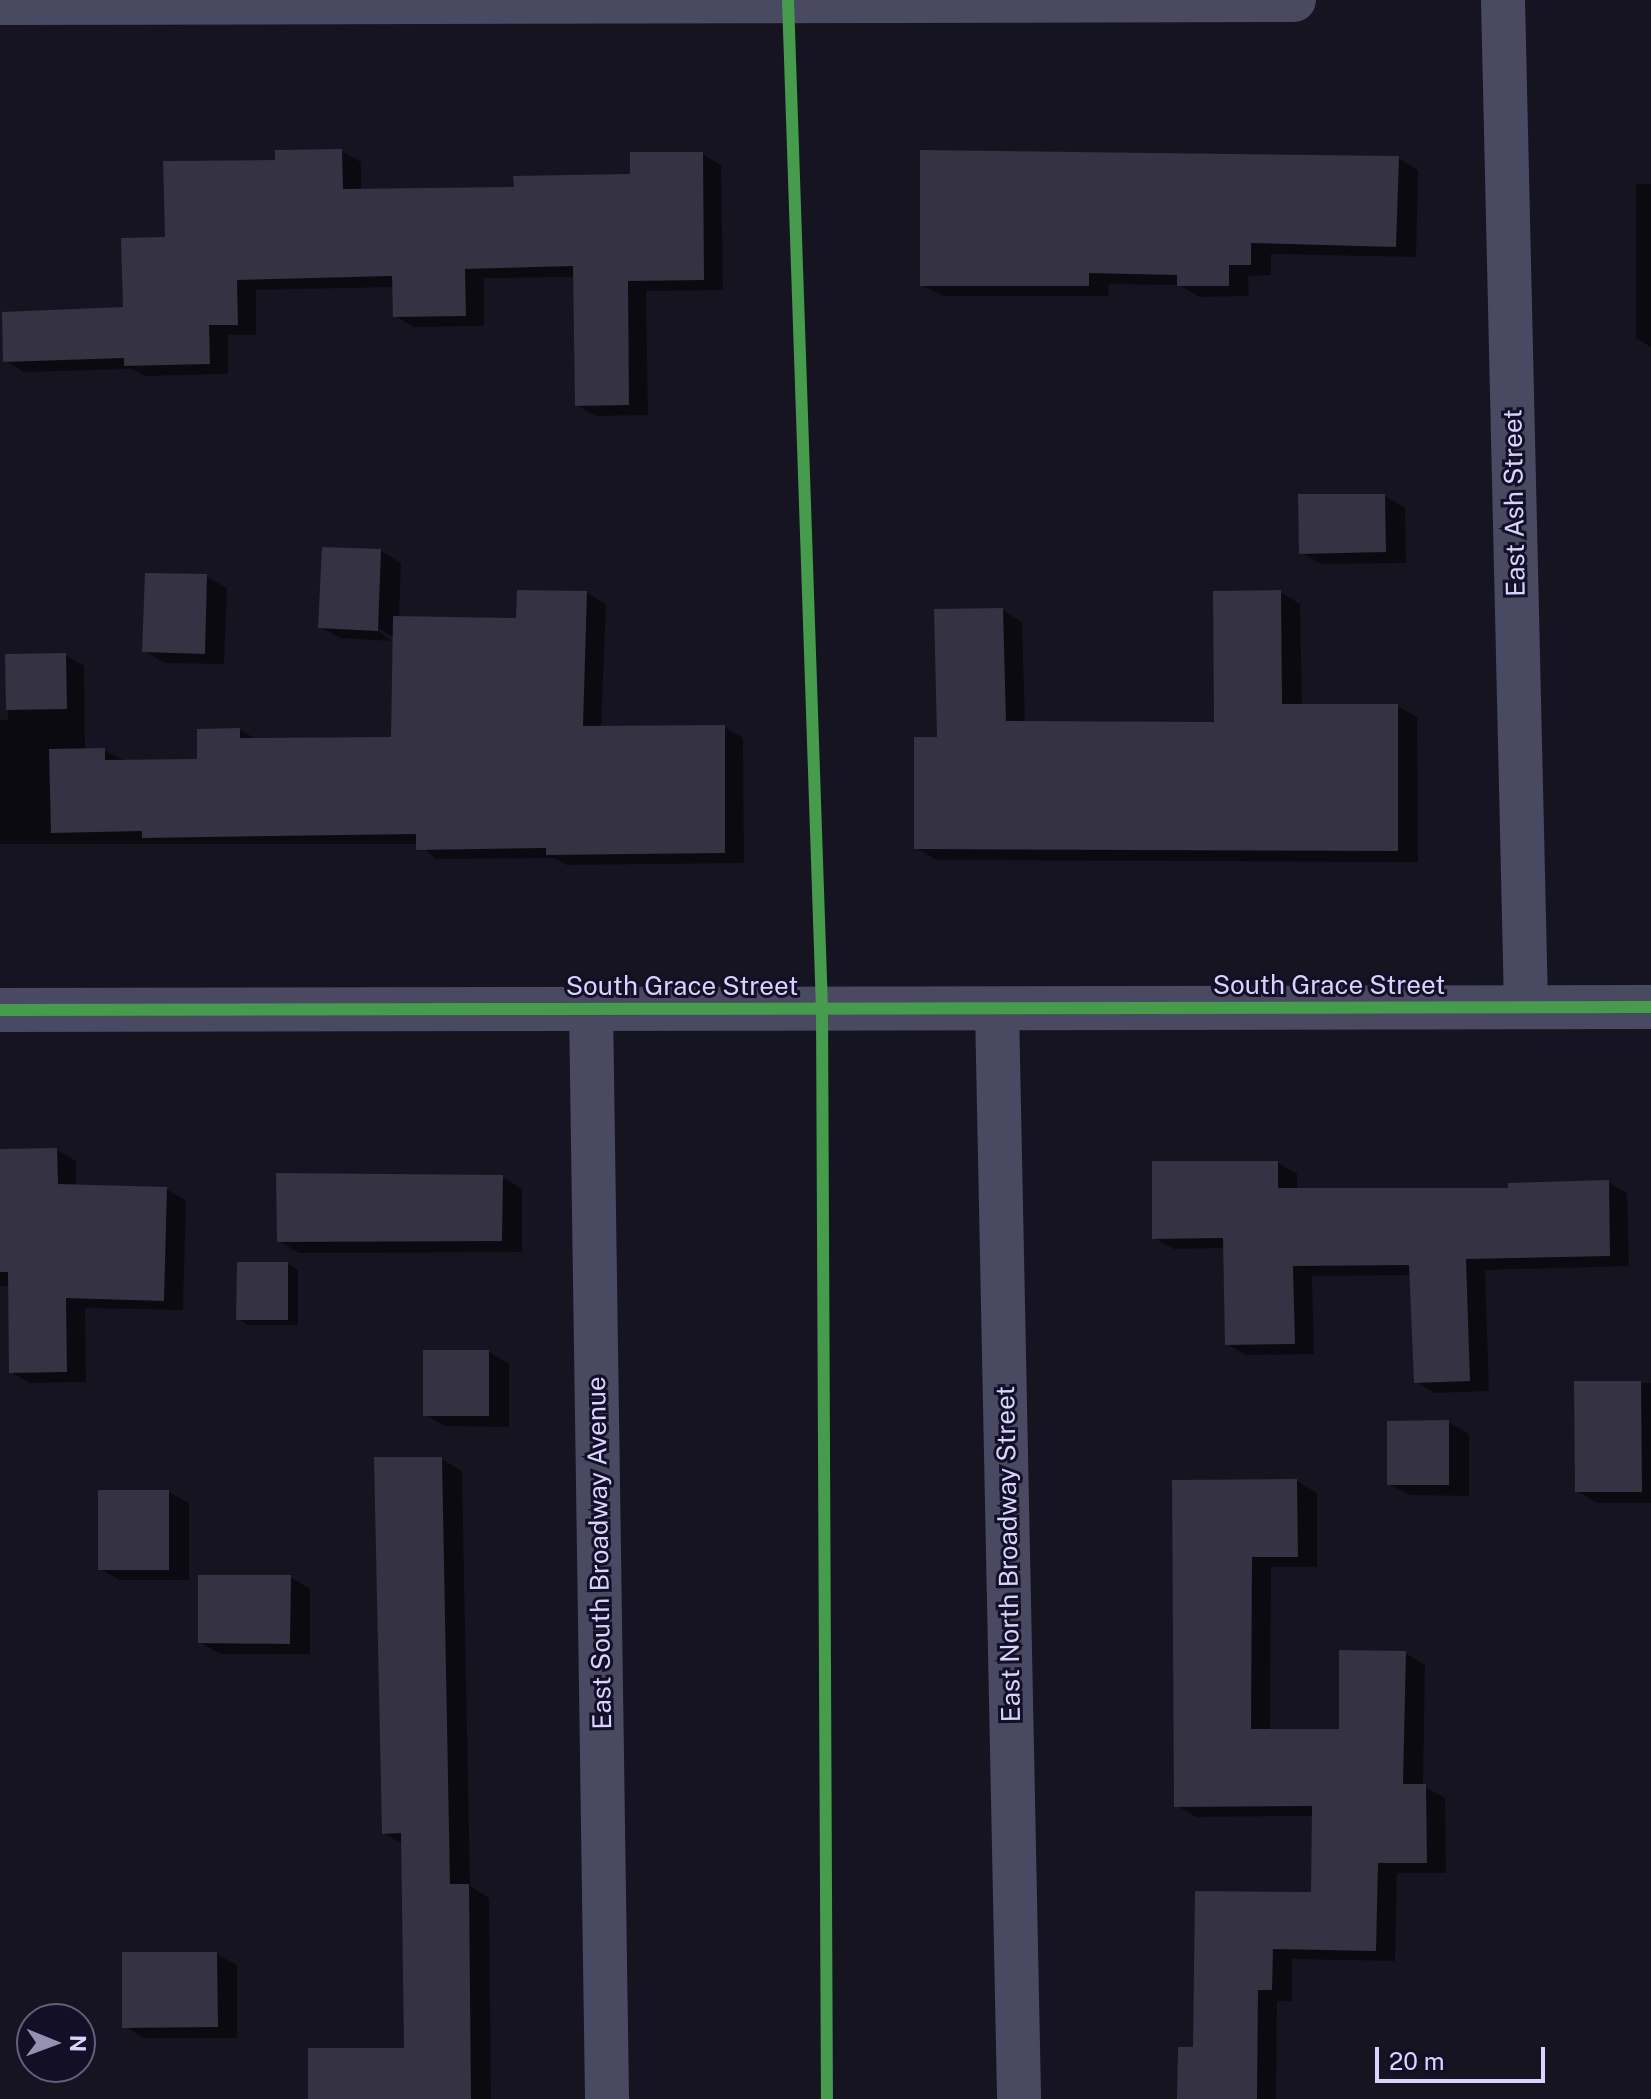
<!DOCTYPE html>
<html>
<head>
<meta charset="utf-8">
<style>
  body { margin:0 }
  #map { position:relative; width:1651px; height:2099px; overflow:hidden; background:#161421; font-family:"Public Sans",sans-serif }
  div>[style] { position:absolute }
  .shadow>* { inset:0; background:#0007 }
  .building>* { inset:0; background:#343243 }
  .minor>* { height:44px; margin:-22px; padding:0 22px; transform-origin:22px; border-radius:22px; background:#4a4962 }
  .cycleway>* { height:12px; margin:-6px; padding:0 6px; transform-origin:6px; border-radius:6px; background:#469c4c }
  span { translate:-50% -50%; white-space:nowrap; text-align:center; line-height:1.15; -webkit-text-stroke:6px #130f26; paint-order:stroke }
  .street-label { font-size:26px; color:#d9d4ff }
  .north { position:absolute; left:16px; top:2003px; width:80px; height:80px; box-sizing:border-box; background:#130f26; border:2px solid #625e7d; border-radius:50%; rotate:91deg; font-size:22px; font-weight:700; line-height:32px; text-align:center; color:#d9d4ff }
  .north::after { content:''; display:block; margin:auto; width:28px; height:36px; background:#9591b1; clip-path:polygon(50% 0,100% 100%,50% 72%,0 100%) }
  .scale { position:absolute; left:1375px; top:2047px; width:170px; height:36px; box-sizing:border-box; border:4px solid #d9d4ff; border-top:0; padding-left:10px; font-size:24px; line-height:28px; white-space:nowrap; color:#d9d4ff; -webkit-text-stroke:6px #130f26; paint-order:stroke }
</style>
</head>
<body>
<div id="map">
  <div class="shadow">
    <div style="clip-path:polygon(341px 151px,361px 162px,361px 191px,516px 189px,632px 176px,702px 154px,721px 165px,723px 290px,646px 291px,648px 415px,596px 416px,577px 405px,575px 277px,484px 278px,484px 326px,414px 327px,395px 316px,394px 287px,256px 290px,256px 335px,228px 335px,228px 374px,145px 376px,132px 369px,24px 372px,5px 361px,125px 309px,167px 239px,277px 162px)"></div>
    <div style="clip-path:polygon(1398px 158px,1418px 170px,1416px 257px,1271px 254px,1271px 275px,1248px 276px,1249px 296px,1200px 297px,1179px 285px,1109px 284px,1108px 296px,943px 296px,922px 285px)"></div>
    <div style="clip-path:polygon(1636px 184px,1651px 184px,1651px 347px,1636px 338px)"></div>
    <div style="clip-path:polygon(1385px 496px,1405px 508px,1406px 563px,1322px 564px,1301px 553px)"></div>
    <div style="clip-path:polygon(381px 551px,401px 563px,399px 618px,518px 620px,587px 593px,606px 604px,601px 728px,724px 727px,743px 738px,744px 863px,567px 865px,554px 858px,436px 859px,418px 844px,0 844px,0 720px,8px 720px,7px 656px,65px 655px,84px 666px,85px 750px,104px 750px,123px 760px,199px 761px,240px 730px,258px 740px,393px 739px,395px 638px,370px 624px,391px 641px,340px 638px,320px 627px)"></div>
    <div style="clip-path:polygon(206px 576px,227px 588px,224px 664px,165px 663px,144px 651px)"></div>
    <div style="clip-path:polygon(1280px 592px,1300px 604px,1302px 706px,1397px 706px,1417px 717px,1418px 862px,937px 860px,916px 848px,939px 739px,1002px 610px,1022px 622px,1025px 723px,1216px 724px)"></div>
    <div style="clip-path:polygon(57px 1150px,76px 1161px,76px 1186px,166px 1189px,186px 1200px,183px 1310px,85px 1308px,86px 1382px,30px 1383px,11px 1372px,10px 1286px,0 1286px,0 1152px)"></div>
    <div style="clip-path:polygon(1278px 1163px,1297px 1174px,1297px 1190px,1511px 1190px,1608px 1182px,1627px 1193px,1629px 1266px,1485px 1270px,1489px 1391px,1435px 1393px,1416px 1382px,1411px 1275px,1312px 1276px,1314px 1354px,1246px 1355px,1227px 1344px,1225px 1248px,1174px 1249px,1154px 1238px)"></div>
    <div style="clip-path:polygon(502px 1177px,522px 1189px,522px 1252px,299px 1253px,279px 1241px)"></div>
    <div style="clip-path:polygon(288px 1264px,298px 1270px,298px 1325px,248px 1325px,238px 1319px)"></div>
    <div style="clip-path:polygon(489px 1352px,509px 1364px,509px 1427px,445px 1426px,425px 1415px)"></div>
    <div style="clip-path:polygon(1576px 1383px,1651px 1383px,1651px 1503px,1597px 1503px,1577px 1491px)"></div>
    <div style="clip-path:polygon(1449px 1422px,1469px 1434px,1469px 1496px,1409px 1495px,1389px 1484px)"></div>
    <div style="clip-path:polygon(441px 1459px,462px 1471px,470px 1886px,489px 1898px,491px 2099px,310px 2099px,406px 2050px,403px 1844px,383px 1833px)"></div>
    <div style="clip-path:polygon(1297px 1481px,1317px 1493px,1317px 1567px,1271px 1567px,1270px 1731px,1341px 1731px,1405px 1653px,1425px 1665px,1423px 1786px,1445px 1798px,1446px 1873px,1397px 1873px,1395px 1961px,1292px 1959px,1292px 2001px,1277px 2001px,1276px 2099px,1179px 2099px,1195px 2049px,1313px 1894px,1314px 1816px,1196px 1817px,1176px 1805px,1174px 1482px)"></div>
    <div style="clip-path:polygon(169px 1492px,189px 1503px,189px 1580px,120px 1580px,100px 1569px)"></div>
    <div style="clip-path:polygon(290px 1577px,310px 1589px,310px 1654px,220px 1654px,200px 1642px)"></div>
    <div style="clip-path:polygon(216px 1954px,237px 1965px,237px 2038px,144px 2038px,124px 2026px)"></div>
  </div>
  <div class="building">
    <div style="clip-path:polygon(342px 149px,343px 189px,514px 187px,513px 176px,630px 174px,630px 152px,703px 152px,704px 280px,628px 281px,629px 405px,575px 406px,573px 266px,465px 269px,466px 316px,393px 317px,392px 276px,237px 280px,238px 325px,209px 325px,210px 364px,124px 366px,124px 358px,3px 362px,2px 312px,123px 307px,121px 238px,165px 237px,163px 161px,275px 160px,275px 150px)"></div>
    <div style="clip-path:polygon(920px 150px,1399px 156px,1396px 247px,1251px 243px,1251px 265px,1229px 265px,1229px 286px,1177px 286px,1177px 275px,1089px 273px,1089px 286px,920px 286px)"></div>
    <div style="clip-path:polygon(1298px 494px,1385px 494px,1386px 552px,1299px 554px)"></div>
    <div style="clip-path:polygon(322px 547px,381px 549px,378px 631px,318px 628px)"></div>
    <div style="clip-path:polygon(145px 573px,207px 574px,205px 654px,142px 652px)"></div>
    <div style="clip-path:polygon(517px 590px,587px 591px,583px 726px,725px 725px,725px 853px,546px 855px,546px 848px,416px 850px,416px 834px,142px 838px,142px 831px,51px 833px,49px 749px,105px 748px,105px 760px,197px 759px,197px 729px,240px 728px,240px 738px,391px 737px,393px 616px,516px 618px)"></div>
    <div style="clip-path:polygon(1281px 590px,1282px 704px,1398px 704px,1398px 851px,914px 849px,914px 737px,937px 737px,934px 609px,1003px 608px,1006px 721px,1214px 722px,1213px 591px)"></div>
    <div style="clip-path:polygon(66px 653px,67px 709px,6px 710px,5px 654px)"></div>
    <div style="clip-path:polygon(57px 1148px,58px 1184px,167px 1187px,164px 1301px,66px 1298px,67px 1372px,9px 1373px,8px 1272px,0 1272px,0 1149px)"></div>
    <div style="clip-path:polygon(1152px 1161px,1278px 1161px,1278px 1188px,1508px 1188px,1508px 1183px,1609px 1180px,1610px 1256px,1466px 1259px,1470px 1381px,1414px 1383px,1409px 1265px,1293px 1266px,1295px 1344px,1225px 1345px,1223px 1238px,1152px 1239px)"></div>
    <div style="clip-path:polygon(276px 1173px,503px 1175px,502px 1241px,277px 1242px)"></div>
    <div style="clip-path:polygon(237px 1262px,288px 1262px,288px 1320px,236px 1320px)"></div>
    <div style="clip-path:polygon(423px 1350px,489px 1350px,489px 1416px,423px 1416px)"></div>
    <div style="clip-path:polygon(1574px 1381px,1641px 1381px,1642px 1492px,1575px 1492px)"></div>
    <div style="clip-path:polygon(1449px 1420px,1449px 1485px,1387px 1485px,1387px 1421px)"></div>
    <div style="clip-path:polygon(374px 1457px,442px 1457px,450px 1884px,469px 1884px,471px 2099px,308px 2099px,308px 2048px,404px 2048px,401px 1833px,382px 1834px)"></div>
    <div style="clip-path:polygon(1297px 1479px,1298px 1557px,1252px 1557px,1251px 1729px,1339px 1729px,1339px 1650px,1406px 1651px,1403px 1784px,1426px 1784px,1427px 1863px,1378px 1863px,1376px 1951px,1273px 1949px,1272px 1990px,1258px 1990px,1257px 2099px,1177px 2099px,1178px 2047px,1193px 2047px,1195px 1891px,1311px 1892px,1312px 1806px,1174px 1807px,1172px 1480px)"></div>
    <div style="clip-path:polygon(98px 1490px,169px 1490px,169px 1570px,98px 1570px)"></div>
    <div style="clip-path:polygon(198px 1575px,291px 1575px,290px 1644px,198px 1643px)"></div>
    <div style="clip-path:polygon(122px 1952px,217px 1952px,218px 2027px,122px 2028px)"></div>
  </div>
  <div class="minor">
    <div style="left:1503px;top:0;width:1006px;rotate:88.69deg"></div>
    <div style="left:0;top:3px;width:1294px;rotate:-0.13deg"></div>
    <div style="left:591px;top:1007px;width:1092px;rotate:89.16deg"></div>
    <div style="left:997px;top:1009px;width:1090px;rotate:88.84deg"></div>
    <div style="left:0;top:1010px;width:1651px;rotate:-0.1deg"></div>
  </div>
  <div class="cycleway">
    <div style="left:788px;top:0;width:1010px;rotate:88.07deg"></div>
    <div style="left:822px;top:1009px;width:1090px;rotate:89.74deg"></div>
    <div style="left:0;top:1010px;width:1651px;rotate:-0.1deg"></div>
  </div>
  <div class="street-label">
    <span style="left:1514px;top:503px;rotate:-91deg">East Ash Street</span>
    <span style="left:1329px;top:985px">South Grace Street</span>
    <span style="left:682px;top:986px">South Grace Street</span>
    <span style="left:599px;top:1553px;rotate:-91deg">East South Broadway Avenue</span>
    <span style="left:1008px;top:1554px;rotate:-91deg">East North Broadway Street</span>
  </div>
  <div class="north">N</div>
  <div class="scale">20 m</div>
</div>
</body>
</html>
